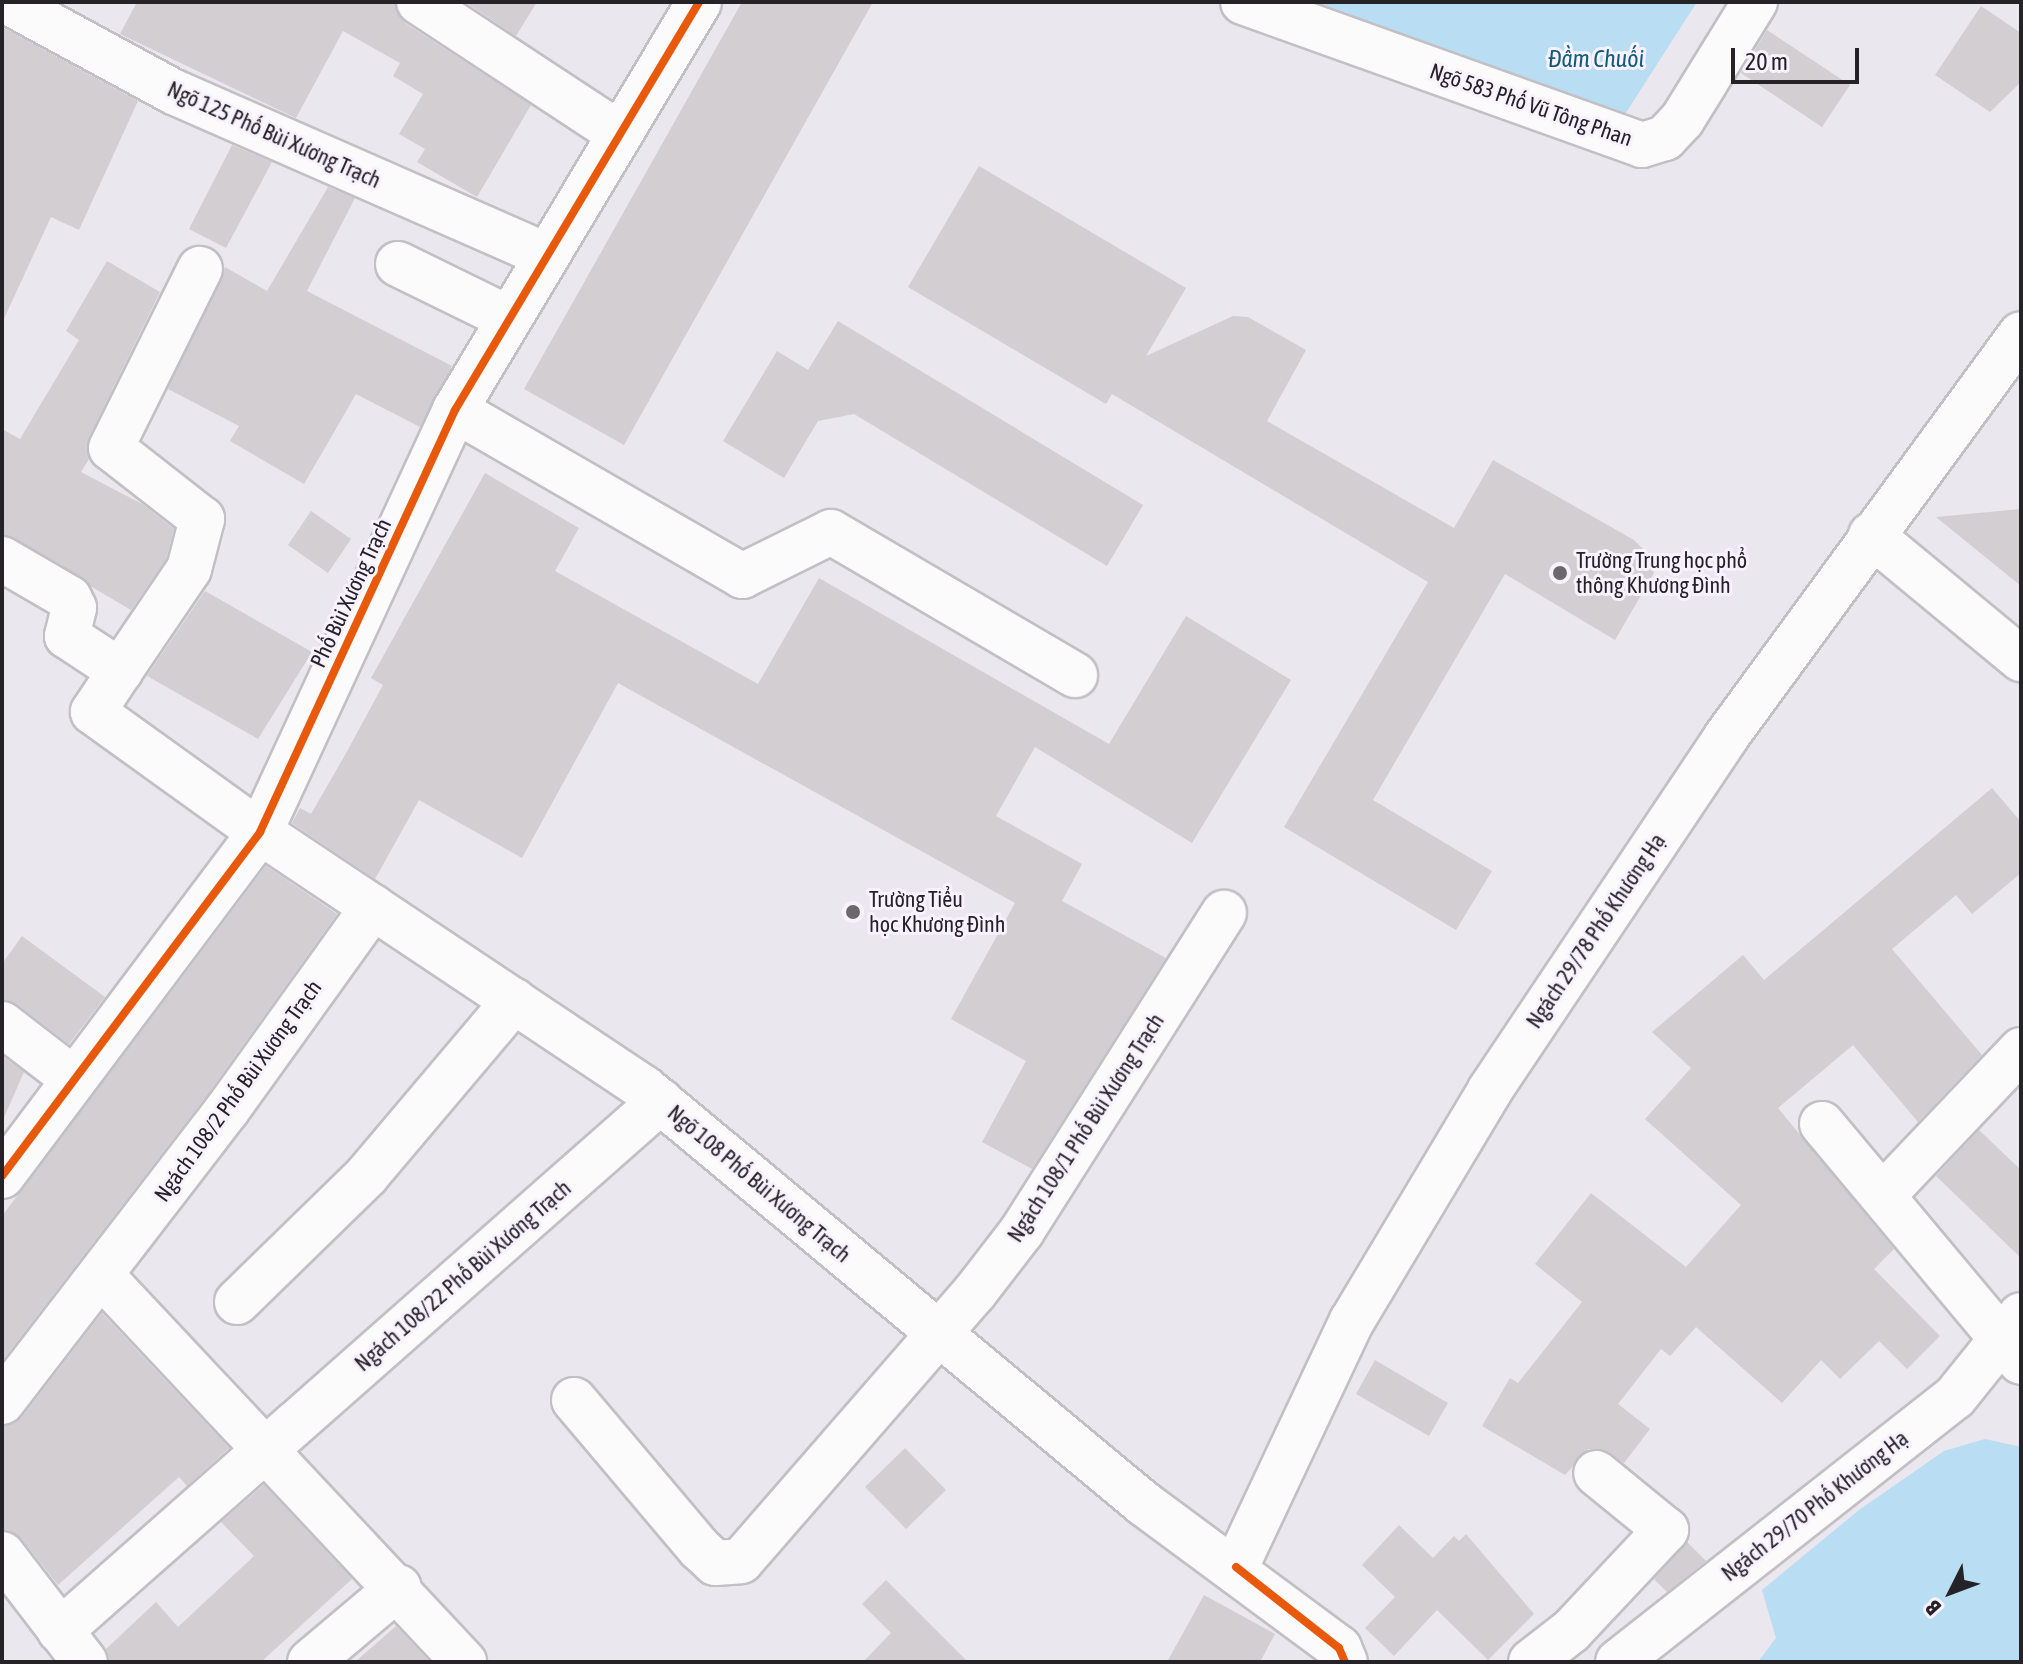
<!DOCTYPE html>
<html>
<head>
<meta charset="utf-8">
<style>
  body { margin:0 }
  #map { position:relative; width:2023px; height:1664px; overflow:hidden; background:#eae7ee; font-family:"Asap Condensed",sans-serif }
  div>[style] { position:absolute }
  .water>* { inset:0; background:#b9ddf2 }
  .building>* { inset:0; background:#d2ced1 }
  .roads { filter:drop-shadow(2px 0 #c2c0c5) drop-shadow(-2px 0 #c2c0c5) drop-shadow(0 2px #c2c0c5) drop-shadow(0 -2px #c2c0c5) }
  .minor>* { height:44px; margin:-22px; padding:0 22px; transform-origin:22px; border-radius:22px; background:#fcfbfc }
  .cycleway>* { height:8px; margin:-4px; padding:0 4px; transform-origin:4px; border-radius:4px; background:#e8590c }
  .dots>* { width:22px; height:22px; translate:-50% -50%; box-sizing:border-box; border:4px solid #f8f2ff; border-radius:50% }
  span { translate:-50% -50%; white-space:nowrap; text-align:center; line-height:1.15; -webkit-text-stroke:6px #f8f2ff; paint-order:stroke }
  .street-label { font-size:22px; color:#262328 }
  .poi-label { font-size:22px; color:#262328 }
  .left { translate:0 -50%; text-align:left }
  .water-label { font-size:24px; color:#125d7c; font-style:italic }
  .frame { position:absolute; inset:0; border:4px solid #262328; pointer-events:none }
  .north { position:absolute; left:1911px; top:1552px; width:80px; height:80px; -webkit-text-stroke:6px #f8f2ff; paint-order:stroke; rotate:228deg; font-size:22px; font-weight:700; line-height:32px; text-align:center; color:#262328 }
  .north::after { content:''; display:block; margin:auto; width:28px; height:36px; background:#262328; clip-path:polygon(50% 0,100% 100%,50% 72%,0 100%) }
  .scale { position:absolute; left:1731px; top:48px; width:128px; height:36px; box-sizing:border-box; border:4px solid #262328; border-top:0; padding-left:10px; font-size:24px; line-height:28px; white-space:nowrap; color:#262328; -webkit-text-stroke:6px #f8f2ff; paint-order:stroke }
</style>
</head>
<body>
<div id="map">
  <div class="water">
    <div style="clip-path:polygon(1278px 2px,1697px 2px,1620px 122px)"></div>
    <div style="clip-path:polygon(1985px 1439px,2021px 1447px,2021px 1660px,1758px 1662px,1776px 1638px,1762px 1590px,1859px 1510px,1944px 1451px)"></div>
  </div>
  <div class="building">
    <div style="clip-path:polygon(137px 2px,394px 2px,405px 23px,531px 105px,477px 197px,417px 162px,425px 149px,399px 134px,423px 94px,393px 76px,400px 63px,343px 31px,296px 118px,120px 34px)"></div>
    <div style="clip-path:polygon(465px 2px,537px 2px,516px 36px)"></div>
    <div style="clip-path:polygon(742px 2px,873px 2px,624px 445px,524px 389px)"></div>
    <div style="clip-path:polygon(1981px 6px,2021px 33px,2021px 82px,1990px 112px,1935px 75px)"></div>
    <div style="clip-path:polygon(2px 27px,138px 101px,79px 230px,51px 217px,2px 323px)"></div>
    <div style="clip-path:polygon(1767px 30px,1850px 85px,1822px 127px,1741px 73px)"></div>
    <div style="clip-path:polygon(232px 145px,272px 162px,226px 248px,189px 229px)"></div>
    <div style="clip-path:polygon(979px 166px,1186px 288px,1146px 356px,1233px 316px,1248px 317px,1306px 350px,1267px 421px,1454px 528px,1493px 460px,1634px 540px,1646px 552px,1654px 573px,1615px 640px,1505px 574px,1373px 800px,1492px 871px,1456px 930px,1284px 827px,1428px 582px,1112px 394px,1106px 404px,908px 287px)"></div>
    <div style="clip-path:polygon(328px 187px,355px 198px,307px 291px,452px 366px,420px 427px,356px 394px,304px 484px,230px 441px,239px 426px,168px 389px,225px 267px,267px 291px)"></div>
    <div style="clip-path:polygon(107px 261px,160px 292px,89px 437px,89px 459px,81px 472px,142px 504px,174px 529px,166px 559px,131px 610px,2px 534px,2px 429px,20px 439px,79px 340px,66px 331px)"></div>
    <div style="clip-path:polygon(838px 321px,1143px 505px,1107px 566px,854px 414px,818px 421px,784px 478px,723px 441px,777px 351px,808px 370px)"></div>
    <div style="clip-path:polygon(485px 473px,579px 528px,555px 571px,758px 684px,819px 578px,1109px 744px,1186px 616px,1291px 680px,1192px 843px,1035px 747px,996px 816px,1082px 864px,1062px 901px,1166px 958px,1032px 1169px,982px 1142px,1026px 1061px,951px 1019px,1015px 903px,618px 683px,522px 858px,419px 800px,375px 879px,292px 823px,300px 808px,311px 814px,345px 755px,383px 685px,371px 678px)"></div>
    <div style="clip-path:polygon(2021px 509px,2021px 586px,1936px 517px)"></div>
    <div style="clip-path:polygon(311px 511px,351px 539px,328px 573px,288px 545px)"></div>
    <div style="clip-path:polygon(205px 591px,312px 652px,258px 739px,147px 676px)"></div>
    <div style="clip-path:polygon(1992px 788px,2021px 822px,2021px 873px,1972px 914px,1956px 895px,1892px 949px,1982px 1055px,1918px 1122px,1853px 1045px,1778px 1108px,1894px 1249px,1874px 1269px,1940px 1336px,1907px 1369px,1879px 1341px,1840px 1379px,1821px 1360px,1782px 1403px,1696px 1327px,1670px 1356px,1661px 1349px,1618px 1404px,1650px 1429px,1624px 1463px,1601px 1449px,1588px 1449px,1565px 1475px,1482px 1426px,1510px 1378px,1518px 1383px,1582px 1302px,1535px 1264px,1591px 1193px,1686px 1267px,1741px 1205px,1645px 1119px,1691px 1068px,1652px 1032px,1743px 955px,1764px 980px)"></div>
    <div style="clip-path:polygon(266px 866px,337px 914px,207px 1095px,2px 1361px,2px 1216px)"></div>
    <div style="clip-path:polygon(22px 936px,105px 997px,69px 1044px,17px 1004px,2px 1000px,2px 964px)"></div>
    <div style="clip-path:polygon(2px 1056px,24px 1072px,2px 1122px)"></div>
    <div style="clip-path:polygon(1979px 1130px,2021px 1170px,2021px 1258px,1936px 1176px)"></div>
    <div style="clip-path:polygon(102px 1313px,229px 1448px,187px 1486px,179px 1477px,58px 1585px,22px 1539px,2px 1530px,2px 1426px,22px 1417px)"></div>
    <div style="clip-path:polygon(1375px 1360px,1448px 1403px,1429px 1436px,1356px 1394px)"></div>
    <div style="clip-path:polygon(905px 1448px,946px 1490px,906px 1529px,865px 1487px)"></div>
    <div style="clip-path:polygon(264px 1485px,352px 1579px,261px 1662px,109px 1662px,106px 1649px,156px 1602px,178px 1627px,254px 1556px,221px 1522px)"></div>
    <div style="clip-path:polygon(1399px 1525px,1433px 1558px,1454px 1536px,1459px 1541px,1466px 1534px,1534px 1614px,1488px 1660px,1437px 1610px,1394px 1656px,1365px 1628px,1395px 1597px,1362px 1565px)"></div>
    <div style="clip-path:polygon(1687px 1542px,1706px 1561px,1667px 1592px,1654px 1579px)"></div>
    <div style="clip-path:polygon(886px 1580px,968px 1662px,863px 1662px,891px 1633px,862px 1604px)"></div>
    <div style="clip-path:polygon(1204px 1595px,1275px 1634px,1260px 1662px,1167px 1662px)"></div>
    <div style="clip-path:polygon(396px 1626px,430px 1662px,355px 1662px)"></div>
  </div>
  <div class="roads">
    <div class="minor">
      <div style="left:8px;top:2px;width:189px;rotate:28.5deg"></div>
      <div style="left:174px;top:92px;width:406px;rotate:23.7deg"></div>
      <div style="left:419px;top:2px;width:240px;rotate:33.3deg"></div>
      <div style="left:1243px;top:2px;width:424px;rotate:19.7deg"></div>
      <div style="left:1642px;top:145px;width:24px;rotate:-17deg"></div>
      <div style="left:1665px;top:138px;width:25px;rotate:-47deg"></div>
      <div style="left:1682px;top:120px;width:139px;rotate:-58.3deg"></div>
      <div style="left:398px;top:264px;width:120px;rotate:26.1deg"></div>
      <div style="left:455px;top:410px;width:332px;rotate:30deg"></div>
      <div style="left:742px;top:576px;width:99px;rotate:-26.3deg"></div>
      <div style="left:831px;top:532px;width:283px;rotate:30.4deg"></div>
      <div style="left:1871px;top:535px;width:195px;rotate:39.6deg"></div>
      <div style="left:2px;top:559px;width:78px;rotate:30.2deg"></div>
      <div style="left:69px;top:598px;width:11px;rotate:63deg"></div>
      <div style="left:74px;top:608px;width:29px;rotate:104deg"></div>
      <div style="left:67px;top:636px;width:64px;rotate:33.4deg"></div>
      <div style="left:120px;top:671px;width:49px;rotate:123.4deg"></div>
      <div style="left:93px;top:712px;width:206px;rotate:35.7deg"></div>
      <div style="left:260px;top:832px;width:462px;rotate:33.7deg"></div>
      <div style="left:644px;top:1088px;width:649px;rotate:39.75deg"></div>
      <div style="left:1143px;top:1503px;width:244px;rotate:36.5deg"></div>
      <div style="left:1339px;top:1648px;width:15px;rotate:67deg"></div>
      <div style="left:120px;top:671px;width:123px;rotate:-55.9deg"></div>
      <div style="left:189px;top:569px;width:52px;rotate:-75.4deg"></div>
      <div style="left:202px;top:519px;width:115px;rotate:-142deg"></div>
      <div style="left:111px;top:448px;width:200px;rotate:-63.6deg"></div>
      <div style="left:2px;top:1024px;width:88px;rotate:37.6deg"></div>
      <div style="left:1822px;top:1124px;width:310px;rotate:50.1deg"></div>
      <div style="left:2px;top:1176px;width:430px;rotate:-53.1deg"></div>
      <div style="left:260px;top:832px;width:465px;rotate:-65.2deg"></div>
      <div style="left:455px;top:410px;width:475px;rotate:-59.1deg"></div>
      <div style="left:1884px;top:1194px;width:199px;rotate:-46.4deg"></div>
      <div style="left:101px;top:1275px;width:531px;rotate:46.83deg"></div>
      <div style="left:237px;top:1302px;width:182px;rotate:-44.3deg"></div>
      <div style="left:367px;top:1175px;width:228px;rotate:-49.8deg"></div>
      <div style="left:574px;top:1400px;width:194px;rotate:49.8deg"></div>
      <div style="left:699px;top:1548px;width:22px;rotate:43deg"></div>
      <div style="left:715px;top:1563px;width:26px;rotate:-4deg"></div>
      <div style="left:741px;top:1561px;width:357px;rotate:-49deg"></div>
      <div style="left:975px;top:1292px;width:77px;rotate:-52.4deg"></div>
      <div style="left:1022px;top:1231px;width:377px;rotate:-57.6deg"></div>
      <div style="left:2px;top:1402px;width:369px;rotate:-52.4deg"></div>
      <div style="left:227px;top:1110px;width:250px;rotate:-54.3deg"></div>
      <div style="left:2px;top:1554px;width:136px;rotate:52.5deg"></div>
      <div style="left:1236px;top:1567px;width:272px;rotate:-64.8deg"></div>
      <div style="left:1352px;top:1321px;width:269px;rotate:-59.1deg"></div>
      <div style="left:1490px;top:1090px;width:425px;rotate:-56.2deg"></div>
      <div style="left:1726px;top:737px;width:499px;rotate:-53.8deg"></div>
      <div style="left:60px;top:1631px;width:801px;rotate:-41.41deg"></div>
      <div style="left:310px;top:1662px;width:116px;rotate:-40.1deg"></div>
      <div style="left:1531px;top:1662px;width:51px;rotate:-37.8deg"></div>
      <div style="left:1571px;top:1631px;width:139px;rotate:-46.8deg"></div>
      <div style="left:1666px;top:1530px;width:90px;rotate:-140.8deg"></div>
      <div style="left:1618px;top:1662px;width:429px;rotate:-38.2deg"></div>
      <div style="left:1955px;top:1397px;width:105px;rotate:-51.2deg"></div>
    </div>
  </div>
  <div class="cycleway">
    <div style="left:2px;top:1176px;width:430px;rotate:-53.1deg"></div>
    <div style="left:260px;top:832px;width:465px;rotate:-65.2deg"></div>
    <div style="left:455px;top:410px;width:475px;rotate:-59.1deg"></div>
    <div style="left:1236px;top:1567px;width:131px;rotate:38.2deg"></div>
    <div style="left:1339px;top:1648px;width:15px;rotate:67deg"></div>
  </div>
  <div class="dots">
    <div style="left:1560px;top:573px;background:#6b686d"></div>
    <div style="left:853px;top:912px;background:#6b686d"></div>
  </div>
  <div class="street-label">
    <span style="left:1531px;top:105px;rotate:19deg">Ngõ 583 Phố Vũ Tông Phan</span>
    <span style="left:274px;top:135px;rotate:24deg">Ngõ 125 Phố Bùi Xương Trạch</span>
    <span style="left:351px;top:593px;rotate:-65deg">Phố Bùi Xương Trạch</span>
    <span style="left:1596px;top:931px;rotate:-56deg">Ngách 29/78 Phố Khương Hạ</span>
    <span style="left:238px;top:1091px;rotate:-54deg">Ngách 108/2 Phố Bùi Xương Trạch</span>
    <span style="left:1086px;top:1128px;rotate:-57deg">Ngách 108/1 Phố Bùi Xương Trạch</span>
    <span style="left:759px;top:1184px;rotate:40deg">Ngõ 108 Phố Bùi Xương Trạch</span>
    <span style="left:463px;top:1276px;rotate:-41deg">Ngách 108/22 Phố Bùi Xương Trạch</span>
    <span style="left:1815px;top:1506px;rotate:-38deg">Ngách 29/70 Phố Khương Hạ</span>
  </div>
  <div class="poi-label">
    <span class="left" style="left:1576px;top:573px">Trường Trung học phổ<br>thông Khương Đình</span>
    <span class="left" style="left:869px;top:912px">Trường Tiểu<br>học Khương Đình</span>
  </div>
  <div class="water-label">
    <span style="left:1596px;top:59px">Đầm Chuối</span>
  </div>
  <div class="frame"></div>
  <div class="north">B</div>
  <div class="scale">20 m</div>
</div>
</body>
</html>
